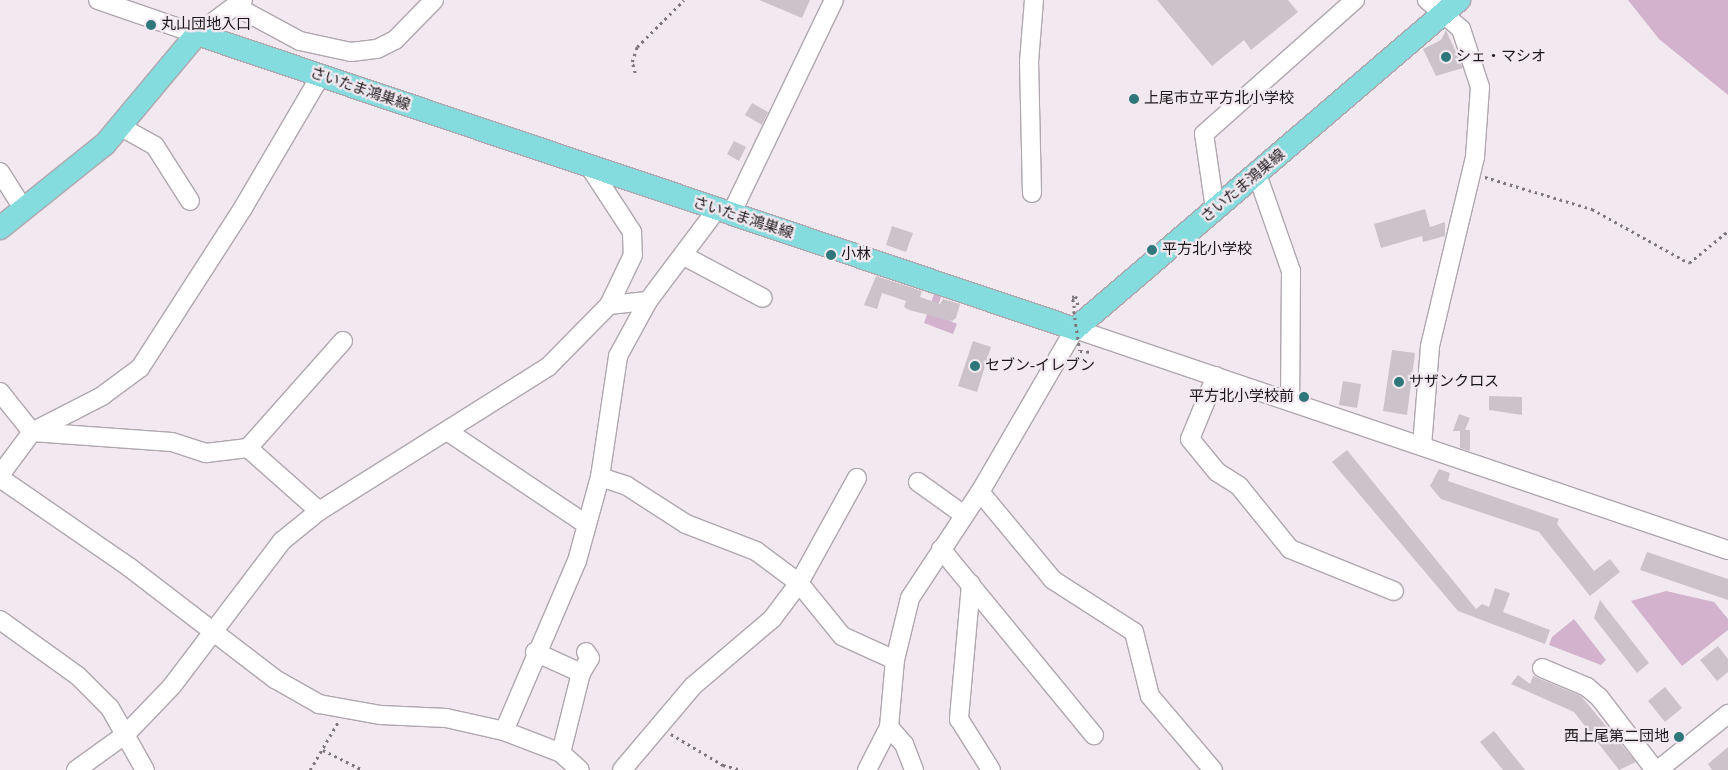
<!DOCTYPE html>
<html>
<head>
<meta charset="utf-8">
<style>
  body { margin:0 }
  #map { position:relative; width:1728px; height:770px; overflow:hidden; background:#f2e9f0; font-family:"Times New Roman","Noto Sans JP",serif }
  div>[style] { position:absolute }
  .green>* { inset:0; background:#d2b2cd }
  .building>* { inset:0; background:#ccc3ca }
  .path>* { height:2.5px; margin-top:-1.25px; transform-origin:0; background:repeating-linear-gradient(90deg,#7d777c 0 2.5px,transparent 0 6.5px) }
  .roads { filter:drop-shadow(1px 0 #afa7ae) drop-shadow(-1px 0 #afa7ae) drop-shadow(0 1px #afa7ae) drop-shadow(0 -1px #afa7ae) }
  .minor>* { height:18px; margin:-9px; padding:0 9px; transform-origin:9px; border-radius:9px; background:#fff }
  .major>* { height:22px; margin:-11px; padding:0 11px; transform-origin:11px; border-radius:11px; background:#85dcdf }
  .path-bridge>* { height:2.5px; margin-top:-1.25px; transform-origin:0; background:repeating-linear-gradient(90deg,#7d777c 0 2.5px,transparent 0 6.5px) }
  .dots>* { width:14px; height:14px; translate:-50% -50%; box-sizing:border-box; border:2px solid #f2e9f0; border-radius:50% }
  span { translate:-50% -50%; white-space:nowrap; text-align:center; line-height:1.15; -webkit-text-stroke:4.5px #f2e9f0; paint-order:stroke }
  .poi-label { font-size:15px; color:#1b181b }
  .left { translate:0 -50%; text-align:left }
  .right { translate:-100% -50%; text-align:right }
  .street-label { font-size:15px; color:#1b181b }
</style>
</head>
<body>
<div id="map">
  <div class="green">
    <div style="clip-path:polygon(1628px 0,1728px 0,1728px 95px,1659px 39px)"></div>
    <div style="clip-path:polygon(934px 294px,941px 297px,935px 314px,957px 324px,953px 334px,924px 323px)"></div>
    <div style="clip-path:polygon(1666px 591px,1714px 602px,1728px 619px,1728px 630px,1682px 666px,1631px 601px)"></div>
    <div style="clip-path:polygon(1574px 619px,1606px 660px,1601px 665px,1549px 645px,1552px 637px)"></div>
  </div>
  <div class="building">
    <div style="clip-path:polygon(759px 0,810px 0,802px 18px)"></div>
    <div style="clip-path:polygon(1157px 0,1288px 0,1298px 12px,1251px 50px,1244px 40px,1212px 66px)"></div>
    <div style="clip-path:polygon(1446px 30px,1463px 68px,1436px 76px,1423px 49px,1441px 40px)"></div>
    <div style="clip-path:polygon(752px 103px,768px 112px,762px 125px,745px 115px)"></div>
    <div style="clip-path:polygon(734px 141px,746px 147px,739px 161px,727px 154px)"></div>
    <div style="clip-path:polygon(1425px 209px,1430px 227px,1445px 222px,1445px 236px,1423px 242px,1422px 236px,1381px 248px,1374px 224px)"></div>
    <div style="clip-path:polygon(892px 226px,913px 233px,906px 252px,886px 245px)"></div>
    <div style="clip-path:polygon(876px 276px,922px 291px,920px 297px,940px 304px,943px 299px,960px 304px,956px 318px,952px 321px,909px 310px,904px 307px,906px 301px,882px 293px,877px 309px,864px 305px)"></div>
    <div style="clip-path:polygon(973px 341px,991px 347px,977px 392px,958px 386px)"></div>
    <div style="clip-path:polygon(1392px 350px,1415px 353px,1407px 415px,1383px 411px)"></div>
    <div style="clip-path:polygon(1343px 381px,1361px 384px,1357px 408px,1339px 405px)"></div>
    <div style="clip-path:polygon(1489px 396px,1522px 397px,1522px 415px,1489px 410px)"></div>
    <div style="clip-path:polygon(1459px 414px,1470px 418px,1465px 430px,1470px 430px,1470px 451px,1460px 448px,1460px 431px,1453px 431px)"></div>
    <div style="clip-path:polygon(1347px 450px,1476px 609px,1482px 604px,1489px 607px,1495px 588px,1510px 593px,1503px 612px,1550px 630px,1545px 644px,1458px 611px,1332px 462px)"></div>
    <div style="clip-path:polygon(1439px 469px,1450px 473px,1448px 481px,1559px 519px,1557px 524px,1594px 571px,1610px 559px,1620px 572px,1590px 596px,1539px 532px,1441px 499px,1430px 486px)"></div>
    <div style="clip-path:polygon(1647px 552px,1728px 579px,1728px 600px,1640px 570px)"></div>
    <div style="clip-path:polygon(1600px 600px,1649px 663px,1637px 673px,1594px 618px)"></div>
    <div style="clip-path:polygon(1718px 646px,1728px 659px,1728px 672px,1717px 681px,1700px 660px)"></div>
    <div style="clip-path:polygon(1518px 675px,1530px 684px,1533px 676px,1581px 696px,1636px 762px,1619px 770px,1574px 712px,1511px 684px)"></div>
    <div style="clip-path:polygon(1665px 687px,1682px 708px,1665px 722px,1648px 701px)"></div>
    <div style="clip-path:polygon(1494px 731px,1525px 770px,1503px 770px,1480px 742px)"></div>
    <div style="clip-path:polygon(1728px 747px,1728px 770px,1712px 770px,1708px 764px)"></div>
  </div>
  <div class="path">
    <div style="left:635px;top:73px;width:11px;rotate:-105deg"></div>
    <div style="left:632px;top:62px;width:16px;rotate:-72deg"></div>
    <div style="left:637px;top:47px;width:66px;rotate:-45deg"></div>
    <div style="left:1485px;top:177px;width:112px;rotate:16.7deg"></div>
    <div style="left:1592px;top:209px;width:111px;rotate:29.1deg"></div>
    <div style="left:1689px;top:263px;width:50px;rotate:-39.4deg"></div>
    <div style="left:1074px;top:308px;width:11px;rotate:-100deg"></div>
    <div style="left:1072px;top:297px;width:4px;rotate:-14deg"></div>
    <div style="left:1076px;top:296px;width:9px;rotate:77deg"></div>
    <div style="left:1080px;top:351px;width:13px;rotate:4deg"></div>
    <div style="left:671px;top:734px;width:61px;rotate:30.8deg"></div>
    <div style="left:723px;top:765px;width:20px;rotate:15deg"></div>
    <div style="left:323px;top:750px;width:45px;rotate:26.6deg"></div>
    <div style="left:310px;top:770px;width:56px;rotate:-59.7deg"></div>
  </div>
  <div class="roads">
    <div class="minor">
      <div style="left:98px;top:0;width:105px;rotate:19deg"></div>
      <div style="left:197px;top:34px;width:57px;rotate:-36.5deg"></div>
      <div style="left:235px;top:6px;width:74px;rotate:28.3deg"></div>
      <div style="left:300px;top:41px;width:52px;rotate:12.2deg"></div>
      <div style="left:351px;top:52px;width:26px;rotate:-7deg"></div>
      <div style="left:377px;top:49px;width:20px;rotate:-27deg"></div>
      <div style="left:395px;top:40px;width:56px;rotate:-45.7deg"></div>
      <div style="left:121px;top:127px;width:39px;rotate:29deg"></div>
      <div style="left:155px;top:146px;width:65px;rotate:57.5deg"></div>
      <div style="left:589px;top:166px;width:79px;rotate:56.9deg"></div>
      <div style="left:632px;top:232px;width:23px;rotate:88deg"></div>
      <div style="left:633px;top:255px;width:55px;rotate:115.6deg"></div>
      <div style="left:0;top:172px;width:45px;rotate:57.7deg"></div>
      <div style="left:1257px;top:174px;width:103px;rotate:70.7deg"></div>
      <div style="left:1291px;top:271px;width:130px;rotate:90.4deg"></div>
      <div style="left:1032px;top:193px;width:131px;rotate:-91.3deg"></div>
      <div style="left:1029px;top:62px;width:62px;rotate:-85.4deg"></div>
      <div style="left:1215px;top:209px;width:76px;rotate:-98.3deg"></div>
      <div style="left:1204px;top:134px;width:202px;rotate:-41.6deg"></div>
      <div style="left:731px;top:214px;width:237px;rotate:-64.3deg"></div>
      <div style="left:684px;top:256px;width:89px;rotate:28deg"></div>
      <div style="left:1216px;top:376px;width:68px;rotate:112.4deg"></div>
      <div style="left:1190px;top:439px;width:43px;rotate:50.7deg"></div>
      <div style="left:1217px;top:472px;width:26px;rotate:32deg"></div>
      <div style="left:1239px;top:486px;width:81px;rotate:51deg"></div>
      <div style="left:1290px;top:549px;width:112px;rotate:22deg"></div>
      <div style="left:0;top:392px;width:51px;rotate:51.3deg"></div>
      <div style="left:32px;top:432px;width:140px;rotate:4.1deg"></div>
      <div style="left:172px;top:442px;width:36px;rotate:18deg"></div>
      <div style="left:206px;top:453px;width:42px;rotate:-6.8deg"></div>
      <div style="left:248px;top:448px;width:95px;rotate:41.6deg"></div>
      <div style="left:447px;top:431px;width:167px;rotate:33.8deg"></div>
      <div style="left:1422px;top:446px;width:100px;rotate:-85.4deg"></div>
      <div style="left:1430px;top:346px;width:194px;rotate:-76.6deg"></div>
      <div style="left:1475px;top:157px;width:70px;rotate:-85.9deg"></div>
      <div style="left:1480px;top:87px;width:61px;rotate:-108.1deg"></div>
      <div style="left:1461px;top:29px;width:45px;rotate:-139.5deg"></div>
      <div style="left:248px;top:448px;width:143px;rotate:-48.4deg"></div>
      <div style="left:0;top:475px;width:54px;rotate:-53.3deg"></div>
      <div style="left:32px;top:432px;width:79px;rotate:-27.2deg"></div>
      <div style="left:102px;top:396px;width:47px;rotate:-36.4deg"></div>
      <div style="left:140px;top:368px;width:190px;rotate:-57.2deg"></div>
      <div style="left:243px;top:208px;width:154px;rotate:-59.6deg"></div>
      <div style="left:600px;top:477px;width:28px;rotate:18deg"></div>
      <div style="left:627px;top:486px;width:70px;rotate:32.8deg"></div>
      <div style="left:686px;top:524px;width:75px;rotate:21.1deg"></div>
      <div style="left:756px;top:551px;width:54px;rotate:36.7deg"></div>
      <div style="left:799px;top:583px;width:68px;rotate:50.9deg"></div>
      <div style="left:842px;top:636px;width:58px;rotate:24.4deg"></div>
      <div style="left:0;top:478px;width:157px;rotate:34.6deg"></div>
      <div style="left:129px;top:567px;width:184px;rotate:37.5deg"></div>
      <div style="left:275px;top:679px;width:51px;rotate:29.6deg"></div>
      <div style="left:319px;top:704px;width:63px;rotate:10.1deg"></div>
      <div style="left:381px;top:715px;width:65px;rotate:2.6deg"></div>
      <div style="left:446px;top:718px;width:59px;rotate:12.6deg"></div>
      <div style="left:504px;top:731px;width:61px;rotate:21.1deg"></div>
      <div style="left:561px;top:753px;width:25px;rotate:42deg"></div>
      <div style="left:918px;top:482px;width:57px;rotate:35.7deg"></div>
      <div style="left:980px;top:492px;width:114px;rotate:50.3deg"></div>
      <div style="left:1053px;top:580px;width:96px;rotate:32.7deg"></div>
      <div style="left:1134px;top:632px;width:66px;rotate:76deg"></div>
      <div style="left:1150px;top:696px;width:97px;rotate:49.6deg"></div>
      <div style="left:941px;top:549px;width:241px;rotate:50.6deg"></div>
      <div style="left:971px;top:584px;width:136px;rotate:95.1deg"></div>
      <div style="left:959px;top:719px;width:60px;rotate:57.9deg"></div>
      <div style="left:0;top:620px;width:96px;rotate:35.7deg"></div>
      <div style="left:78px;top:676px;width:45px;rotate:45deg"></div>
      <div style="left:110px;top:708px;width:71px;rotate:60.6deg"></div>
      <div style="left:535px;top:652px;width:51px;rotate:24.5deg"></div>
      <div style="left:1542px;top:668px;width:49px;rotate:22.9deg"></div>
      <div style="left:1587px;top:687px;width:16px;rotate:40deg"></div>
      <div style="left:1599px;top:697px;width:92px;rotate:52.5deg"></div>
      <div style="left:889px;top:727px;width:23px;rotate:49deg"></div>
      <div style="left:904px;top:744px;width:28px;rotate:69deg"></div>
      <div style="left:504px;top:731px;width:185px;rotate:-66.8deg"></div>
      <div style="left:577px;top:561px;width:87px;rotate:-74.7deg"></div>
      <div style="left:600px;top:477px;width:122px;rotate:-81.5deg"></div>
      <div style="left:618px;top:356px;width:63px;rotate:-61.4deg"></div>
      <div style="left:648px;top:301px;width:115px;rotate:-53.1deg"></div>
      <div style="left:561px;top:753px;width:82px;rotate:-76deg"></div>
      <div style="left:581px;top:673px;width:17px;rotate:-59deg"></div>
      <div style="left:590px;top:658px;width:7px;rotate:-124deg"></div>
      <div style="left:76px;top:770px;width:62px;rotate:-35.8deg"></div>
      <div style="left:126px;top:734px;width:66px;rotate:-46.2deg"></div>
      <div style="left:172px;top:686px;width:182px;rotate:-52.8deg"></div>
      <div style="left:282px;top:541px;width:48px;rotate:-39deg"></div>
      <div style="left:319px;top:511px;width:271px;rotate:-32.2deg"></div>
      <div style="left:548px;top:367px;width:87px;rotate:-45.5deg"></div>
      <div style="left:609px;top:305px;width:39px;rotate:-6deg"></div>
      <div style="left:622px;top:770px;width:110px;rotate:-49.8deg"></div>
      <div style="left:693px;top:686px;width:104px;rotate:-40.3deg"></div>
      <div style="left:772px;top:619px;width:45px;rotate:-53.1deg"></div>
      <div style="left:799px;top:583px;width:120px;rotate:-61.1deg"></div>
      <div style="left:867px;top:770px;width:48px;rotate:-62.9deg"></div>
      <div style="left:889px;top:727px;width:67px;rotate:-84.9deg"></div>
      <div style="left:895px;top:660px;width:64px;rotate:-76.4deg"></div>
      <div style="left:910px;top:598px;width:127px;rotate:-56.6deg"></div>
      <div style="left:980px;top:492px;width:189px;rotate:-59.8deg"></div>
      <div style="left:1075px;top:329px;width:689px;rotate:18.7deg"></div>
      <div style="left:1658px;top:770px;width:90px;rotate:-38.7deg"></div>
    </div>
    <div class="major">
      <div style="left:0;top:228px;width:134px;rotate:-38.7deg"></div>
      <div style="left:105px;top:144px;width:143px;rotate:-50.1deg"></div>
      <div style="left:197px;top:34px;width:926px;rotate:18.57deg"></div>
      <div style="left:1075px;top:329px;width:506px;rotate:-40.59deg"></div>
    </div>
  </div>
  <div class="path-bridge">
    <div style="left:1074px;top:311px;width:40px;rotate:81.5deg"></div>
  </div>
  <div class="dots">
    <div style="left:151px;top:25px;background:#2e777a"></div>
    <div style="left:1446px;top:57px;background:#2e777a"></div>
    <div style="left:1134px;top:99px;background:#2e777a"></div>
    <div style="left:1152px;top:250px;background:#2e777a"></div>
    <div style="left:831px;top:255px;background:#2e777a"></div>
    <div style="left:975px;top:366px;background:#2e777a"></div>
    <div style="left:1399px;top:382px;background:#2e777a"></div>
    <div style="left:1304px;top:397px;background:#2e777a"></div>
    <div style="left:1679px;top:737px;background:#2e777a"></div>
  </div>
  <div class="poi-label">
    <span class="left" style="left:161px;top:25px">丸山団地入口</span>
    <span class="left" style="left:1456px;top:57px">シェ・マシオ</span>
    <span class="left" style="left:1144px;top:99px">上尾市立平方北小学校</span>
    <span class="left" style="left:1162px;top:250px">平方北小学校</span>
    <span class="left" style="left:841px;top:255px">小林</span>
    <span class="left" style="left:985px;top:366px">セブン-イレブン</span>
    <span class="left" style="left:1409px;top:382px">サザンクロス</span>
    <span class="right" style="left:1294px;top:397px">平方北小学校前</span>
    <span class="right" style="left:1669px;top:737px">西上尾第二団地</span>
  </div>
  <div class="street-label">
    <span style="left:360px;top:89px;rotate:19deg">さいたま鴻巣線</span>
    <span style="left:1243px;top:186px;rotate:-40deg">さいたま鴻巣線</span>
    <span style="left:743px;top:218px;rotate:18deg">さいたま鴻巣線</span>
  </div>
</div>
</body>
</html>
